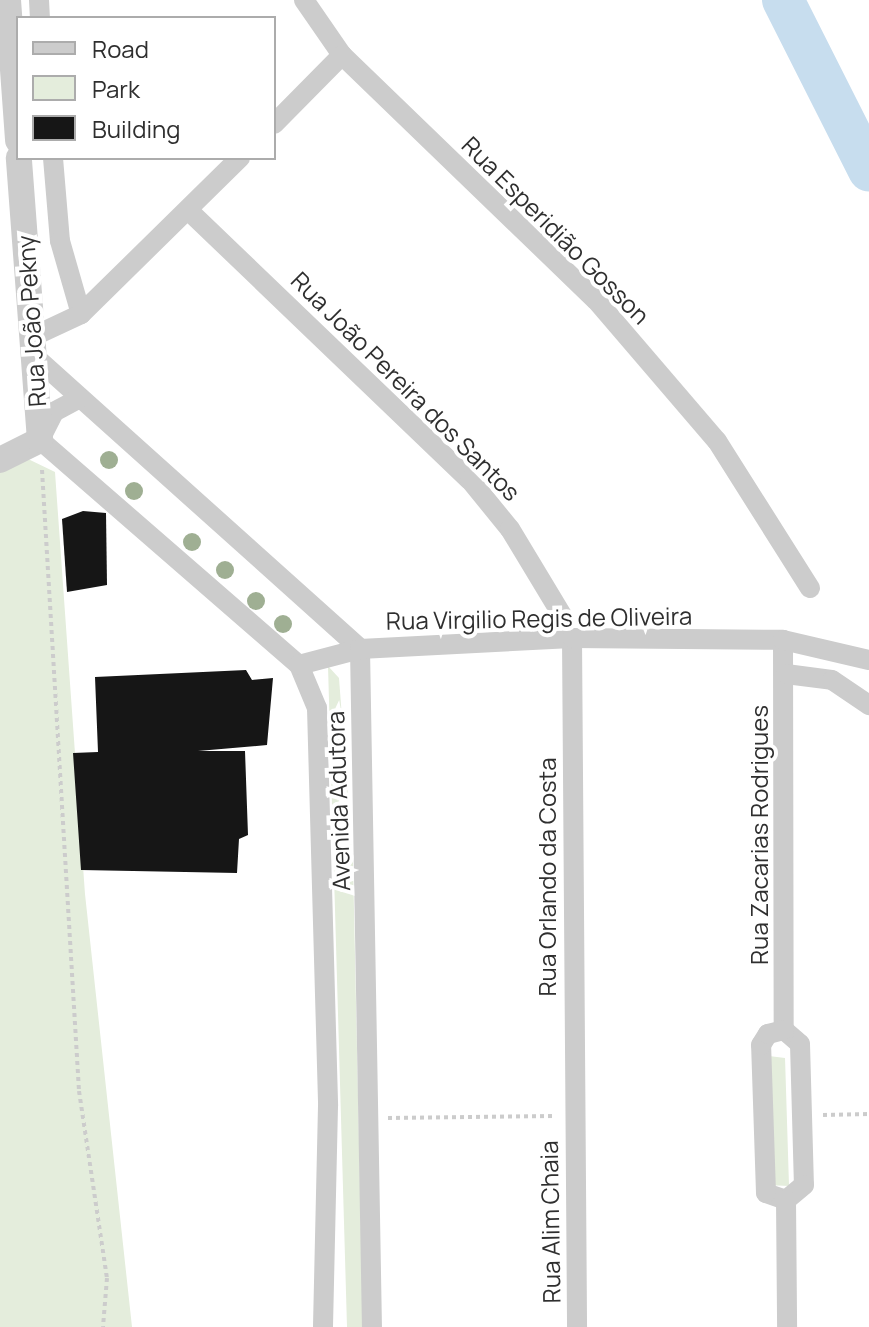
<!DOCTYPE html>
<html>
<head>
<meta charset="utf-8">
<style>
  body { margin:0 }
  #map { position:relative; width:869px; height:1327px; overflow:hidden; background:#fff; font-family:Manrope,sans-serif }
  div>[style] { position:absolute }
  .green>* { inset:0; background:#e4eddc }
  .river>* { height:42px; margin:-21px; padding:0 21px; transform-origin:21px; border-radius:21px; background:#c7ddee }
  .building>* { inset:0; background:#161616 }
  .path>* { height:4px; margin-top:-2px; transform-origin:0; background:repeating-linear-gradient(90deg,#ccc 0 4px,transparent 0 8px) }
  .minor>* { height:20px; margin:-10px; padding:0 10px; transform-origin:10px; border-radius:10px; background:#ccc }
  .tertiary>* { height:26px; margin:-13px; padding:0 13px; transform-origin:13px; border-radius:13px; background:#ccc }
  .trees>* { width:18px; height:18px; margin:-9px; border-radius:50%; background:#9faf93 }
  span { translate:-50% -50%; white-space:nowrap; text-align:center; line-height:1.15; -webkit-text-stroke:8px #fff; paint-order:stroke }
  .street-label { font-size:24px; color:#2f2f2f }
  .legend { position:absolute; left:16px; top:16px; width:260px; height:144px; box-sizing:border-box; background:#fff; border:2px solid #acacac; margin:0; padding:10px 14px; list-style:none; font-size:24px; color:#2f2f2f }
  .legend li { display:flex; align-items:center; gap:16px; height:40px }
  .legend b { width:40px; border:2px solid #acacac }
</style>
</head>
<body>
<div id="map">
  <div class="green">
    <div style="clip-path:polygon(26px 458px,55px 472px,85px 894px,132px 1327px,0 1327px,0 472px)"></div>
    <div style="clip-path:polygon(328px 666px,339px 678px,353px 863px,363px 1327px,347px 1327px)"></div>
    <div style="clip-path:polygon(769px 1056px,785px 1058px,789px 1186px,767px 1185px)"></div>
  </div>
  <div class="river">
    <div style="left:783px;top:0;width:191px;rotate:63.2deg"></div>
  </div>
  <div class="building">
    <div style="clip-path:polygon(83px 511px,106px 513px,107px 585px,67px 592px,62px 519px)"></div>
    <div style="clip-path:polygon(246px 670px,252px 680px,273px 678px,267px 745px,198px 751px,245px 751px,248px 835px,239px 839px,237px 873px,81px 870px,73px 753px,98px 752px,95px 677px)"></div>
  </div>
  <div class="path">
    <div style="left:42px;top:470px;width:622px;rotate:86.59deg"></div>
    <div style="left:79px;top:1091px;width:189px;rotate:81.5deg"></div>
    <div style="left:107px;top:1278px;width:49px;rotate:94.7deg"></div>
    <div style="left:823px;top:1115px;width:46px;rotate:-1.2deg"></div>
    <div style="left:388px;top:1118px;width:167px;rotate:-0.7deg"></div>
  </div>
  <div class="minor">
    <div style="left:39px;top:0;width:18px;rotate:87deg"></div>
    <div style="left:304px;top:0;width:67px;rotate:55.4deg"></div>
    <div style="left:342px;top:55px;width:353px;rotate:44deg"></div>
    <div style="left:596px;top:300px;width:186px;rotate:49.4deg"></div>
    <div style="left:717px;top:441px;width:174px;rotate:57.7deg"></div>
    <div style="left:274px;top:124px;width:97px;rotate:-45.4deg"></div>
    <div style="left:53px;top:158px;width:83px;rotate:85.2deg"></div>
    <div style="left:60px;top:241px;width:76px;rotate:74deg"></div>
    <div style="left:188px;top:210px;width:390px;rotate:43.8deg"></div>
    <div style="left:470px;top:480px;width:63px;rotate:50.8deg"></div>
    <div style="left:510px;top:529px;width:103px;rotate:58.9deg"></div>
    <div style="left:32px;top:337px;width:54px;rotate:-25.1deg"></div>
    <div style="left:81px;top:314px;width:223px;rotate:-44.5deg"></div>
    <div style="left:34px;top:356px;width:438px;rotate:41.9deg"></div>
    <div style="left:360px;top:649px;width:678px;rotate:88.99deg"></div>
    <div style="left:80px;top:398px;width:30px;rotate:152deg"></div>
    <div style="left:54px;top:412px;width:31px;rotate:117deg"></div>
    <div style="left:40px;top:440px;width:343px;rotate:41deg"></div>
    <div style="left:299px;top:665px;width:47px;rotate:67.3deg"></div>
    <div style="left:317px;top:708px;width:398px;rotate:88.4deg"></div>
    <div style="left:328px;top:1106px;width:221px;rotate:91.3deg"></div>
    <div style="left:572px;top:638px;width:689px;rotate:89.58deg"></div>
    <div style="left:783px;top:640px;width:390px;rotate:89.9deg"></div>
    <div style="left:299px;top:665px;width:63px;rotate:-14.7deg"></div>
    <div style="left:360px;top:649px;width:212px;rotate:-3deg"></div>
    <div style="left:572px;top:638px;width:211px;rotate:0.5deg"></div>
    <div style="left:783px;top:640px;width:88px;rotate:13.1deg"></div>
    <div style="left:786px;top:674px;width:46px;rotate:7.4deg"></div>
    <div style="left:832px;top:680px;width:45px;rotate:34deg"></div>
    <div style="left:784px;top:1030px;width:21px;rotate:41deg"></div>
    <div style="left:800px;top:1044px;width:141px;rotate:88.4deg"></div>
    <div style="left:804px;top:1185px;width:23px;rotate:140deg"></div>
    <div style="left:786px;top:1200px;width:21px;rotate:-161deg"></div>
    <div style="left:766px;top:1193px;width:148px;rotate:-91.9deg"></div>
    <div style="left:761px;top:1045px;width:13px;rotate:-58deg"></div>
    <div style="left:768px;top:1034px;width:16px;rotate:-14deg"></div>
    <div style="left:786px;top:1200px;width:127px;rotate:89.5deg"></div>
  </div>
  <div class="tertiary">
    <div style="left:8px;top:0;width:141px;rotate:85.9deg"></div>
    <div style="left:0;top:460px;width:45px;rotate:-26.6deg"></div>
    <div style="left:40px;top:440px;width:283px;rotate:-94.3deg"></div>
  </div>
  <div class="trees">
    <div style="left:109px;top:460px"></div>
    <div style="left:134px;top:491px"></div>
    <div style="left:192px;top:542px"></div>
    <div style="left:225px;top:570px"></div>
    <div style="left:256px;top:601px"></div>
    <div style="left:283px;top:624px"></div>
  </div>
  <div class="street-label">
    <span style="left:556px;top:230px;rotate:45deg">Rua Esperidião Gosson</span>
    <span style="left:31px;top:321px;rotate:-94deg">Rua João Pekny</span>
    <span style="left:406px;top:386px;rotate:45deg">Rua João Pereira dos Santos</span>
    <span style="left:539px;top:618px;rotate:-1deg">Rua Virgilio Regis de Oliveira</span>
    <span style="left:338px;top:801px;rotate:-92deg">Avenida Adutora</span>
    <span style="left:759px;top:835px;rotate:-90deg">Rua Zacarias Rodrigues</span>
    <span style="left:547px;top:877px;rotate:-90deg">Rua Orlando da Costa</span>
    <span style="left:550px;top:1222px;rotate:-91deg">Rua Alim Chaia</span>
  </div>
  <ul class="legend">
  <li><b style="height:10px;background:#ccc"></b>Road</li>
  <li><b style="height:22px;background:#e4eddc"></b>Park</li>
  <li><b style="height:22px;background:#161616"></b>Building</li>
  </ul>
</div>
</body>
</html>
